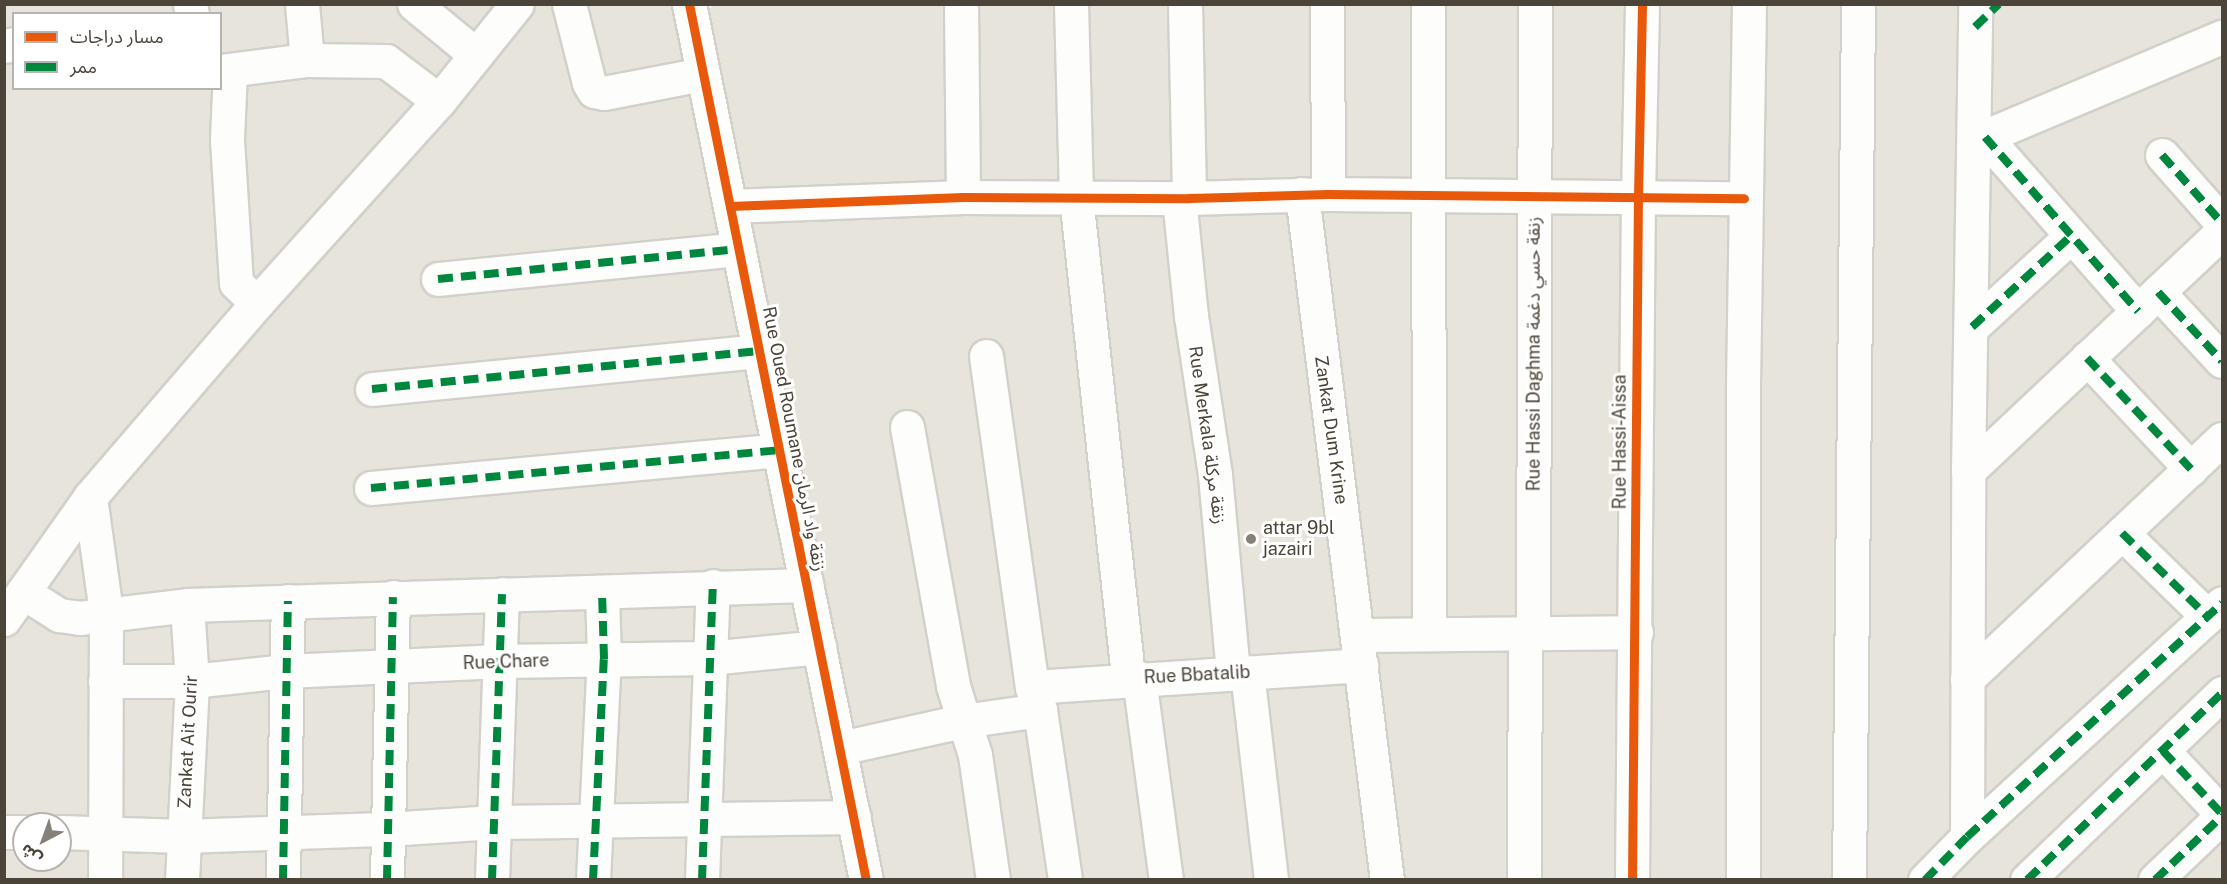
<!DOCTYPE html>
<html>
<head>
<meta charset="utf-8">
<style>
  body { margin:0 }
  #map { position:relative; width:2227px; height:884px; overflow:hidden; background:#f4f2ee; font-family:"Public Sans","Noto Sans Arabic",sans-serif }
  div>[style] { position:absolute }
  .residential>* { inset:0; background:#e7e4dc }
  .roads { filter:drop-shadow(2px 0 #d2d0cb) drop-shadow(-2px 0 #d2d0cb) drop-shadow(0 2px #d2d0cb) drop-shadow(0 -2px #d2d0cb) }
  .minor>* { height:33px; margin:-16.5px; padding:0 16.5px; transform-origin:16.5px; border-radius:16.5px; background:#fdfdfc }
  .quiet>* { height:8px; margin-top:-4px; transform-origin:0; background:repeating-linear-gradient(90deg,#00873e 0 15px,transparent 0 23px) }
  .cycleway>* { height:9px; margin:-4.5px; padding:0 4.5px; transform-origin:4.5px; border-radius:4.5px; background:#e8590c }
  .dots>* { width:16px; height:16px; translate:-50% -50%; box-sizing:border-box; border:3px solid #fff; border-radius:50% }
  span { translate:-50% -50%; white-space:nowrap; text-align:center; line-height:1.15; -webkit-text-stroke:6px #fff; paint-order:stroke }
  .street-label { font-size:18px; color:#4b4439 }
  .poi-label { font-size:18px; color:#4b4439 }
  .left { translate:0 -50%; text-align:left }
  .frame { position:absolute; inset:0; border:6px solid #4b4439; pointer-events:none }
  .legend { position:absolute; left:12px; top:12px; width:210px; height:78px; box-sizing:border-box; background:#fff; border:2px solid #b7b4b0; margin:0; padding:8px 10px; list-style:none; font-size:18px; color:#4b4439 }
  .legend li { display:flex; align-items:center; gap:12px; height:30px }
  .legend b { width:30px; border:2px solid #b7b4b0 }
  .north { position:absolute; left:12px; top:812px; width:60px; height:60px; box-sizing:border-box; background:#fff; border:2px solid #b7b4b0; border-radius:50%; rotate:221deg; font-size:16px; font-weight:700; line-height:24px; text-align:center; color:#4b4439 }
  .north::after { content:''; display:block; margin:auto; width:21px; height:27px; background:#868178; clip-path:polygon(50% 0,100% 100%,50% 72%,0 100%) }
</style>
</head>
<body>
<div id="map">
  <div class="residential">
    <div style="clip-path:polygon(evenodd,693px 4px,698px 22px,714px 4px,2222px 5px,2222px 879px,5px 880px,5px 5px,693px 4px,14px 14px,220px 14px,220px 88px,14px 88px,14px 14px,693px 4px,24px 824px,60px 824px,60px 860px,24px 860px,24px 824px)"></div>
  </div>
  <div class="roads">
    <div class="minor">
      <div style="left:190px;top:4px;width:10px;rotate:79deg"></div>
      <div style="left:302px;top:4px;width:56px;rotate:84.9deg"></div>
      <div style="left:414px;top:4px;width:80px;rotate:39.4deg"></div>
      <div style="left:569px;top:4px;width:81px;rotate:75.8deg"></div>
      <div style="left:589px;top:83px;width:9px;rotate:58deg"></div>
      <div style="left:594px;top:91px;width:10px;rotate:11deg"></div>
      <div style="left:604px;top:93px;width:101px;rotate:-10.9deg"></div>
      <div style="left:689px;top:4px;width:894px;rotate:78.58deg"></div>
      <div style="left:961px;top:4px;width:193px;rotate:89.4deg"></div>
      <div style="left:1071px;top:4px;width:193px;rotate:88.5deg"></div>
      <div style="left:1076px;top:197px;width:485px;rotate:83.8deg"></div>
      <div style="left:1185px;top:4px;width:194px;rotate:88.8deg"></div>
      <div style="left:1327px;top:4px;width:190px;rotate:89.7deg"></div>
      <div style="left:1428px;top:4px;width:629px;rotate:89.91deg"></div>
      <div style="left:4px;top:46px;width:10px;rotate:-11deg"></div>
      <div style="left:230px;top:70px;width:70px;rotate:92.5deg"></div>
      <div style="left:227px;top:140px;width:143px;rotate:86.4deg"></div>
      <div style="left:236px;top:283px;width:29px;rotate:44deg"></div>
      <div style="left:220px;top:71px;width:88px;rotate:-7.2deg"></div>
      <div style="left:307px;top:60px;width:79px;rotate:0.7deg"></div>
      <div style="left:386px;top:61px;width:66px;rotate:37deg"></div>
      <div style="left:1985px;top:137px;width:232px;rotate:48.7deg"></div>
      <div style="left:1974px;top:141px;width:269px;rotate:-22.8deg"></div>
      <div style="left:2162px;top:155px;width:91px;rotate:48.6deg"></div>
      <div style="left:1302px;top:194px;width:691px;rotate:82.94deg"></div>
      <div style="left:1179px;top:198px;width:119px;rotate:84.2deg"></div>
      <div style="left:1191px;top:316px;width:161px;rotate:81.4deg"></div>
      <div style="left:1215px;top:475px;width:199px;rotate:84.8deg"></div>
      <div style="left:730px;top:206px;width:233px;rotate:-2.2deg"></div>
      <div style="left:963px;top:197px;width:226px;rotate:0.3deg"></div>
      <div style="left:1189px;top:198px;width:139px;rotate:-1.6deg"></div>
      <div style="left:1328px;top:194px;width:416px;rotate:0.6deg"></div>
      <div style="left:438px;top:279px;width:302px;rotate:-5.7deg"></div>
      <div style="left:2158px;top:292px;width:94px;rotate:47.2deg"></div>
      <div style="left:1972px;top:327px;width:134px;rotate:-42.6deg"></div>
      <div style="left:986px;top:356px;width:334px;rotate:82.1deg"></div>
      <div style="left:1032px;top:687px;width:24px;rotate:71deg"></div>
      <div style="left:1040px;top:710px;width:172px;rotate:81.6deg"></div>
      <div style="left:2087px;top:358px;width:152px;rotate:46.9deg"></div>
      <div style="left:372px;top:389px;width:389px;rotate:-5.6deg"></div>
      <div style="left:907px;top:427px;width:263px;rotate:79.9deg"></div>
      <div style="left:953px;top:686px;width:72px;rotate:72.3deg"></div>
      <div style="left:975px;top:755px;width:126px;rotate:81.8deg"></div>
      <div style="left:1968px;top:471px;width:349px;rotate:-43.3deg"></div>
      <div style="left:371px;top:488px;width:410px;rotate:-5.3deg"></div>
      <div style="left:90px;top:497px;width:117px;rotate:82.1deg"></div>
      <div style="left:106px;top:613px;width:267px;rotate:90.2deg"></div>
      <div style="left:2122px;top:533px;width:120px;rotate:44.3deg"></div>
      <div style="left:23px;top:592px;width:43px;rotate:32.6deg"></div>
      <div style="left:59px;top:615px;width:21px;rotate:8deg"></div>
      <div style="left:80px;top:618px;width:108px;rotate:-6.9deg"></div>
      <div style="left:187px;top:605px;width:620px;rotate:-1.85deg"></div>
      <div style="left:4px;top:619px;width:149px;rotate:-54.8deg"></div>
      <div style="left:90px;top:497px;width:256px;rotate:-49.3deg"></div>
      <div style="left:257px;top:303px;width:272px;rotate:-48deg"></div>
      <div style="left:439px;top:101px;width:124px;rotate:-51.2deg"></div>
      <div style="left:1533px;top:632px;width:628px;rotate:-89.82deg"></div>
      <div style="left:1358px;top:635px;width:278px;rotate:-0.6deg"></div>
      <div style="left:1247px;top:672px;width:209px;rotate:83.4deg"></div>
      <div style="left:1139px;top:678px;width:204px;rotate:82.4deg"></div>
      <div style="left:1967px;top:679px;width:350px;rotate:-43.3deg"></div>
      <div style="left:105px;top:681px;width:87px"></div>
      <div style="left:192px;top:681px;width:95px;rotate:-6.1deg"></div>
      <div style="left:286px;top:671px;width:214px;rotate:-2.7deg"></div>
      <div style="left:500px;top:661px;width:209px;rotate:-0.8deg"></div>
      <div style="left:709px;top:658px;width:111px;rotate:-5.7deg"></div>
      <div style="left:1032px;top:687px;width:330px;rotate:-3.8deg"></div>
      <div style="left:840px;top:748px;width:126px;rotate:-12.4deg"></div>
      <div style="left:963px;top:721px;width:78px;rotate:-8.1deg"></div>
      <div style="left:2163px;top:751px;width:86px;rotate:46.9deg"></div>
      <div style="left:4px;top:832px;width:20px"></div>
      <div style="left:60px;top:832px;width:123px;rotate:1.9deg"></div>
      <div style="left:183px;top:836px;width:205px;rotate:-2deg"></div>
      <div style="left:388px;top:829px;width:106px;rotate:-3.8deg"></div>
      <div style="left:494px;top:822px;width:360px;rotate:-0.8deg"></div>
      <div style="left:1967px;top:837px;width:366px;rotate:-89.8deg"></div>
      <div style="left:1968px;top:471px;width:467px;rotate:-89.1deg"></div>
      <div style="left:182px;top:880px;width:199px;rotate:-87.1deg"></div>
      <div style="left:192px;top:681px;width:76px;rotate:-93.8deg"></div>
      <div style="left:283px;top:880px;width:279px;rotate:-89deg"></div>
      <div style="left:387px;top:880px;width:283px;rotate:-88.8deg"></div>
      <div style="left:492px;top:880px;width:286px;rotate:-88deg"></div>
      <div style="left:593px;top:880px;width:221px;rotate:-87.2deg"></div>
      <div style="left:604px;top:659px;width:66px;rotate:-91.7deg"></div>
      <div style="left:702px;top:880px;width:294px;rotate:-87.9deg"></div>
      <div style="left:1524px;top:880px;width:248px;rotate:-89.8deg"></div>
      <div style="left:1632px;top:880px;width:684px;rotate:-89.5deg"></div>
      <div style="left:1638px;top:196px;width:192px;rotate:-88.8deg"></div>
      <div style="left:1743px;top:880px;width:495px;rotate:-90deg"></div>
      <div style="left:1743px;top:385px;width:381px;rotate:-89.1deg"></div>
      <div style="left:1849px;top:880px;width:876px;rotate:-89.41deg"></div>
      <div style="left:1925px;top:880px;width:60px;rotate:-45.7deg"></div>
      <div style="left:1967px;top:837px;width:346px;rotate:-42.5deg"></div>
      <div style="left:2027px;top:880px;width:270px;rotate:-43.8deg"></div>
      <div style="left:2155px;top:880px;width:93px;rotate:-43.7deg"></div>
    </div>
  </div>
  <div class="quiet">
    <div style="left:1975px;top:27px;width:33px;rotate:-44deg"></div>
    <div style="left:1985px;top:137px;width:232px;rotate:48.7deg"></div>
    <div style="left:2162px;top:155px;width:91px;rotate:48.6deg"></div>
    <div style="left:438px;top:279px;width:302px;rotate:-5.7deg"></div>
    <div style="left:2158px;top:292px;width:94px;rotate:47.2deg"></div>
    <div style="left:1972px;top:327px;width:134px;rotate:-42.6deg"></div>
    <div style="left:2087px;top:358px;width:152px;rotate:46.9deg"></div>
    <div style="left:372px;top:389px;width:389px;rotate:-5.6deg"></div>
    <div style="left:371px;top:488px;width:410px;rotate:-5.3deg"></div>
    <div style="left:2122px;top:533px;width:120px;rotate:44.3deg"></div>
    <div style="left:2163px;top:751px;width:86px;rotate:46.9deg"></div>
    <div style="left:283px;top:880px;width:279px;rotate:-89deg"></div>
    <div style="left:387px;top:880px;width:283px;rotate:-88.8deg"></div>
    <div style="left:492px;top:880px;width:286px;rotate:-88deg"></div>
    <div style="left:593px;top:880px;width:221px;rotate:-87.2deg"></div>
    <div style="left:604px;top:659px;width:66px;rotate:-91.7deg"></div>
    <div style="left:702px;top:880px;width:294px;rotate:-87.9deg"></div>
    <div style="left:1925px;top:880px;width:60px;rotate:-45.7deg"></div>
    <div style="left:1967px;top:837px;width:346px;rotate:-42.5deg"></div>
    <div style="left:2027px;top:880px;width:270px;rotate:-43.8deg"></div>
    <div style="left:2155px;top:880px;width:93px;rotate:-43.7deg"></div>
  </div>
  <div class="cycleway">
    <div style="left:689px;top:4px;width:894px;rotate:78.58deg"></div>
    <div style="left:730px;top:206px;width:233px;rotate:-2.2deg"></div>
    <div style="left:963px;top:197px;width:226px;rotate:0.3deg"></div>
    <div style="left:1189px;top:198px;width:139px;rotate:-1.6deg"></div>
    <div style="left:1328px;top:194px;width:416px;rotate:0.6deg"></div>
    <div style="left:1632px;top:880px;width:684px;rotate:-89.5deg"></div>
    <div style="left:1638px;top:196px;width:192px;rotate:-88.8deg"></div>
  </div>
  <div class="dots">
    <div style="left:1251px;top:539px;background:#868178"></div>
  </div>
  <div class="street-label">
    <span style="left:1534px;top:354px;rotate:-90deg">Rue Hassi Daghma زنقة حسي دغمة</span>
    <span style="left:1331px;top:430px;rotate:82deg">Zankat Dum Krine</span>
    <span style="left:1207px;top:435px;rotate:82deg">Rue Merkala زنقة مركلة</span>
    <span style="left:794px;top:439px;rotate:79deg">Rue Oued Roumane زنقة واد الرمان</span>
    <span style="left:1620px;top:442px;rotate:-90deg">Rue Hassi-Aissa</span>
    <span style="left:506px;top:662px;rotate:-2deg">Rue Chare</span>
    <span style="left:1197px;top:675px;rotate:-3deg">Rue Bbatalib</span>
    <span style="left:188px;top:742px;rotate:-87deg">Zankat Ait Ourir</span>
  </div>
  <div class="poi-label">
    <span class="left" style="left:1263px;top:539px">attar 9bl<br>jazairi</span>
  </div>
  <div class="frame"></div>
  <ul class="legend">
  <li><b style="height:8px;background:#e8590c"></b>مسار دراجات</li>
  <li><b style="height:8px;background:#00873e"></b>ممر</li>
  </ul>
  <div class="north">ش</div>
</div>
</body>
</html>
